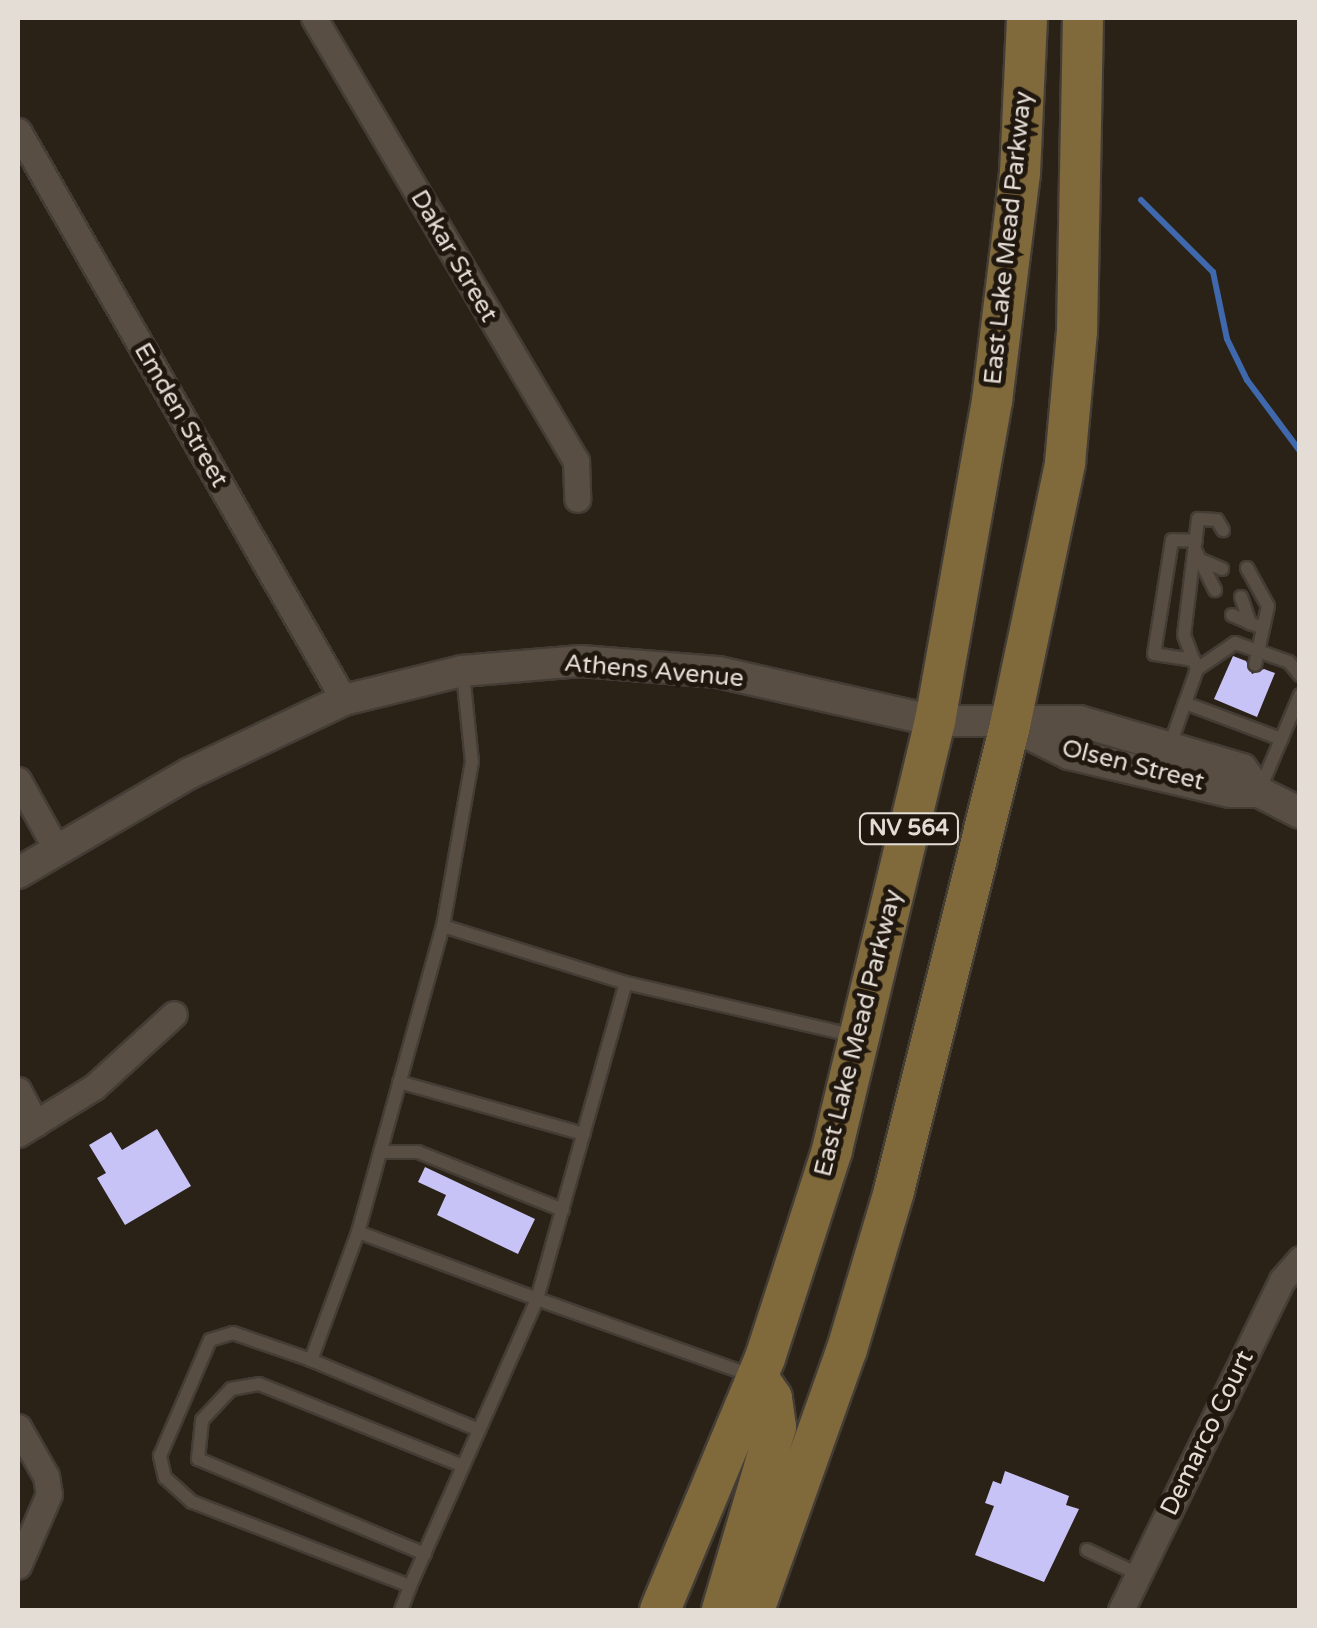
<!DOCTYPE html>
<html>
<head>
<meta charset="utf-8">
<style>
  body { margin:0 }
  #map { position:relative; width:1317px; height:1628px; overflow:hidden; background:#2a2117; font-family:"Varela Round",sans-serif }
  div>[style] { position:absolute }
  .stream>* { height:6px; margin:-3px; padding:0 3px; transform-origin:3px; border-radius:3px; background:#3f69ac }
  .building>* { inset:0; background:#c7c3f6 }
  .roads { filter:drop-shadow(2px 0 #443d36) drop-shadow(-2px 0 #443d36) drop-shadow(0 2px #443d36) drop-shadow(0 -2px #443d36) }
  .service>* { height:12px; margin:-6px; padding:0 6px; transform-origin:6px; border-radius:6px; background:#584e43 }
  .minor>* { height:25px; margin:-12.5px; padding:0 12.5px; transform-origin:12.5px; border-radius:12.5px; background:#584e43 }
  .tertiary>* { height:30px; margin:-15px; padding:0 15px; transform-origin:15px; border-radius:15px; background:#584e43 }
  .primary>* { height:40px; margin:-20px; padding:0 20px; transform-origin:20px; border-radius:20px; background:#806a3c }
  span { translate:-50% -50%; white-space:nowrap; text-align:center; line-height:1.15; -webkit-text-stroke:10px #20170e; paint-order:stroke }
  .shield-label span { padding:2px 8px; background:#20170e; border:2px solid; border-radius:8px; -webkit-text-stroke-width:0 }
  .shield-label { font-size:22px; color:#e3ddd6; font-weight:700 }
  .street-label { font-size:25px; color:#e3ddd6 }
  .frame { position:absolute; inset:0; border:20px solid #e3ddd6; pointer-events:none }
</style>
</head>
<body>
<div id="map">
  <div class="stream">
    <div style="left:1141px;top:200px;width:102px;rotate:45deg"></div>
    <div style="left:1213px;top:272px;width:68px;rotate:78.2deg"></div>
    <div style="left:1227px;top:339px;width:46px;rotate:64deg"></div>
    <div style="left:1247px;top:380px;width:89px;rotate:53.3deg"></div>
  </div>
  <div class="building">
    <div style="clip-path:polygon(1233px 656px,1246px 661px,1252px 674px,1264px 669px,1275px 673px,1257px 717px,1214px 699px)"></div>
    <div style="clip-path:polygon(157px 1129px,191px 1186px,125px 1225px,97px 1178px,106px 1173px,89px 1145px,111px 1132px,122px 1150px)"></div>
    <div style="clip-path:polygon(425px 1167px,535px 1219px,518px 1254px,437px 1215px,446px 1195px,418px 1182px)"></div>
    <div style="clip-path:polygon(1005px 1471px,1069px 1496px,1066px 1505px,1079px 1509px,1044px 1582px,975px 1555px,994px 1506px,985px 1503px,993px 1481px,1001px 1484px)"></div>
  </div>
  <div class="roads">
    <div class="service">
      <div style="left:1195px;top:550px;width:45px;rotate:63.4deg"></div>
      <div style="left:1201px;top:560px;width:23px;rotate:23deg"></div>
      <div style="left:1247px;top:568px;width:43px;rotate:61.1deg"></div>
      <div style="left:1268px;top:606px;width:60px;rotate:102.4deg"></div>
      <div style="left:1241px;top:597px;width:28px;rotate:71deg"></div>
      <div style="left:1250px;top:623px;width:14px;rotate:21deg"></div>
      <div style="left:1232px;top:615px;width:20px;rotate:24deg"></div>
      <div style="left:1194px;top:660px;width:40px;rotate:-171.5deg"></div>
      <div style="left:1154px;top:654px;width:115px;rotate:-81deg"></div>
      <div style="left:1172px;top:540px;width:24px;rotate:2deg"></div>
      <div style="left:1197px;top:669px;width:36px;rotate:-111deg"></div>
      <div style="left:1184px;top:635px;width:117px;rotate:-83.1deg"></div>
      <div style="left:1198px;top:519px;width:19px;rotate:3deg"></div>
      <div style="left:1217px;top:520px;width:12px;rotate:59deg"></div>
      <div style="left:1185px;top:703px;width:103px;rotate:20.6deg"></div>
      <div style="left:1170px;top:745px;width:81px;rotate:-70.4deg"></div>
      <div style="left:1197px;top:669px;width:46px;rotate:-34.4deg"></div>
      <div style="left:1235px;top:643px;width:57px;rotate:19.4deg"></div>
      <div style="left:1289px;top:662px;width:17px;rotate:50deg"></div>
      <div style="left:1260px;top:789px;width:102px;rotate:-66.9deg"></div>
      <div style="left:443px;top:926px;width:192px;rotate:17.3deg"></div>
      <div style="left:626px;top:983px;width:236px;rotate:13deg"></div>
      <div style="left:399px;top:1082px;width:192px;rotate:15.7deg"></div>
      <div style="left:380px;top:1152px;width:38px"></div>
      <div style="left:418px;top:1152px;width:156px;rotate:21.8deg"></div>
      <div style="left:358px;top:1232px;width:191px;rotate:20.5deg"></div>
      <div style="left:537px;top:1299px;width:328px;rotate:-74.3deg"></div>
      <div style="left:311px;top:1360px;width:182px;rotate:22.6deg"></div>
      <div style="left:1087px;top:1550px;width:56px;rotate:25.2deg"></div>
      <div style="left:425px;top:1554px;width:246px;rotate:-157.3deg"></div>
      <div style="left:198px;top:1459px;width:39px;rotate:-84deg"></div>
      <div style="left:202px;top:1420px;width:42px;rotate:-46.9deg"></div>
      <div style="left:231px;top:1389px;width:28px;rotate:-10deg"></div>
      <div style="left:259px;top:1384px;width:220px;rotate:21.9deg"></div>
      <div style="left:410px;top:1586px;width:314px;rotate:-66.1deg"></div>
      <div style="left:537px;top:1299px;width:229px;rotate:19.6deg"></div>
      <div style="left:401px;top:1610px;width:26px;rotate:-69deg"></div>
      <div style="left:410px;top:1586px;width:234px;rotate:-158.9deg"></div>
      <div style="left:192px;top:1502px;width:36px;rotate:-138deg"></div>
      <div style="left:165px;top:1478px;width:23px;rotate:-103deg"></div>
      <div style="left:160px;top:1456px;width:126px;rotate:-66.7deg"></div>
      <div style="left:210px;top:1340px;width:24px;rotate:-17deg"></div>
      <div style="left:233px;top:1333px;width:83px;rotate:19.1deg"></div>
      <div style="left:311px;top:1360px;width:136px;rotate:-69.8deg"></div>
      <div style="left:358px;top:1232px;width:318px;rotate:-74.5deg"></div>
      <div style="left:443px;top:926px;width:167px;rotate:-80deg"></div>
      <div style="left:472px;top:762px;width:89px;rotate:-95.8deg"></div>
    </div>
    <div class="minor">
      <div style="left:314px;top:18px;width:515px;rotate:59.4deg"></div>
      <div style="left:576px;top:461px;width:38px;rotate:88deg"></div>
      <div style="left:18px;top:131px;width:656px;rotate:60.19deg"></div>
      <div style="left:18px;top:780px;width:80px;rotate:60.9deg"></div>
      <div style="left:18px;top:1090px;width:38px;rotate:62deg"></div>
      <div style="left:18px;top:1134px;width:89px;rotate:-31.7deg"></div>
      <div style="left:94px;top:1087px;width:108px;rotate:-42.4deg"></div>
      <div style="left:18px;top:1427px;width:56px;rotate:60.3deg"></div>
      <div style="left:46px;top:1476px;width:18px;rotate:81deg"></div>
      <div style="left:49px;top:1494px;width:78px;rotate:113.3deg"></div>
      <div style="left:1121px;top:1610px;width:367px;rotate:-64deg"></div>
      <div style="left:1282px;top:1280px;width:28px;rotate:-49deg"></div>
    </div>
    <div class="tertiary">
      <div style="left:1013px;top:726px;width:63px;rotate:26.6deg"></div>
      <div style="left:1069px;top:754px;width:165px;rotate:13.3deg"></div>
      <div style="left:1230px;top:792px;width:29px"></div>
      <div style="left:1259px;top:792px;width:46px;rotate:27.1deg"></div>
      <div style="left:18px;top:873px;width:199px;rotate:-30.2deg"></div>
      <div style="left:190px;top:773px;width:170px;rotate:-25.4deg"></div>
      <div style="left:344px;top:700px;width:122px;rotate:-13.8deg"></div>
      <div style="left:462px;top:671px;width:119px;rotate:-4.8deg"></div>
      <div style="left:581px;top:661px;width:137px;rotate:4.6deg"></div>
      <div style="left:718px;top:672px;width:222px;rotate:12.7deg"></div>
      <div style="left:935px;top:721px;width:144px"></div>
      <div style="left:1079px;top:721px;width:170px;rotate:16.4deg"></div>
      <div style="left:1242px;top:769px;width:29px;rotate:54deg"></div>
    </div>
    <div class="primary">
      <div style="left:660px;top:1610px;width:273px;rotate:-67.4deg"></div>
      <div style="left:765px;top:1358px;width:219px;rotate:-72.1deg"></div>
      <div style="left:832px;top:1150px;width:441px;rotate:-76.5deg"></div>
      <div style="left:935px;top:721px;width:325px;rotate:-79.9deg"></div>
      <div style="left:992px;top:401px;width:230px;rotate:-83deg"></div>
      <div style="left:1020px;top:173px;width:155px;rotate:-87.4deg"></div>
      <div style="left:722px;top:1610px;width:191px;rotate:-73.6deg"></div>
      <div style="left:776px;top:1427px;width:29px;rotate:-98deg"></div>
      <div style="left:772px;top:1398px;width:24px;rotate:-125deg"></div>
      <div style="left:754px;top:1610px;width:277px;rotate:-70.4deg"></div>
      <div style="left:847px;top:1349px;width:165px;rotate:-73.4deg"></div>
      <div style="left:894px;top:1191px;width:480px;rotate:-76deg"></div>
      <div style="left:1010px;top:725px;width:268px;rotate:-78.1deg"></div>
      <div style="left:1065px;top:463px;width:133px;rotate:-84.8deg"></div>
      <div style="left:1077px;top:331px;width:313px;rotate:-88.9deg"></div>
    </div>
  </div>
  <div class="shield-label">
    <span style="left:909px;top:829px">NV 564</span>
  </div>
  <div class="street-label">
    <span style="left:1008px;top:238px;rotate:-84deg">East Lake Mead Parkway</span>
    <span style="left:454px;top:256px;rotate:60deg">Dakar Street</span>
    <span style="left:181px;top:415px;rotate:60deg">Emden Street</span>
    <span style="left:654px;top:671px;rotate:5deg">Athens Avenue</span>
    <span style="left:1133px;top:765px;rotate:14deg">Olsen Street</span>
    <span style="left:858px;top:1033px;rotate:-76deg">East Lake Mead Parkway</span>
    <span style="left:1207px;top:1433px;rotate:-64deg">Demarco Court</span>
  </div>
  <div class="frame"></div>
</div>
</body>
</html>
